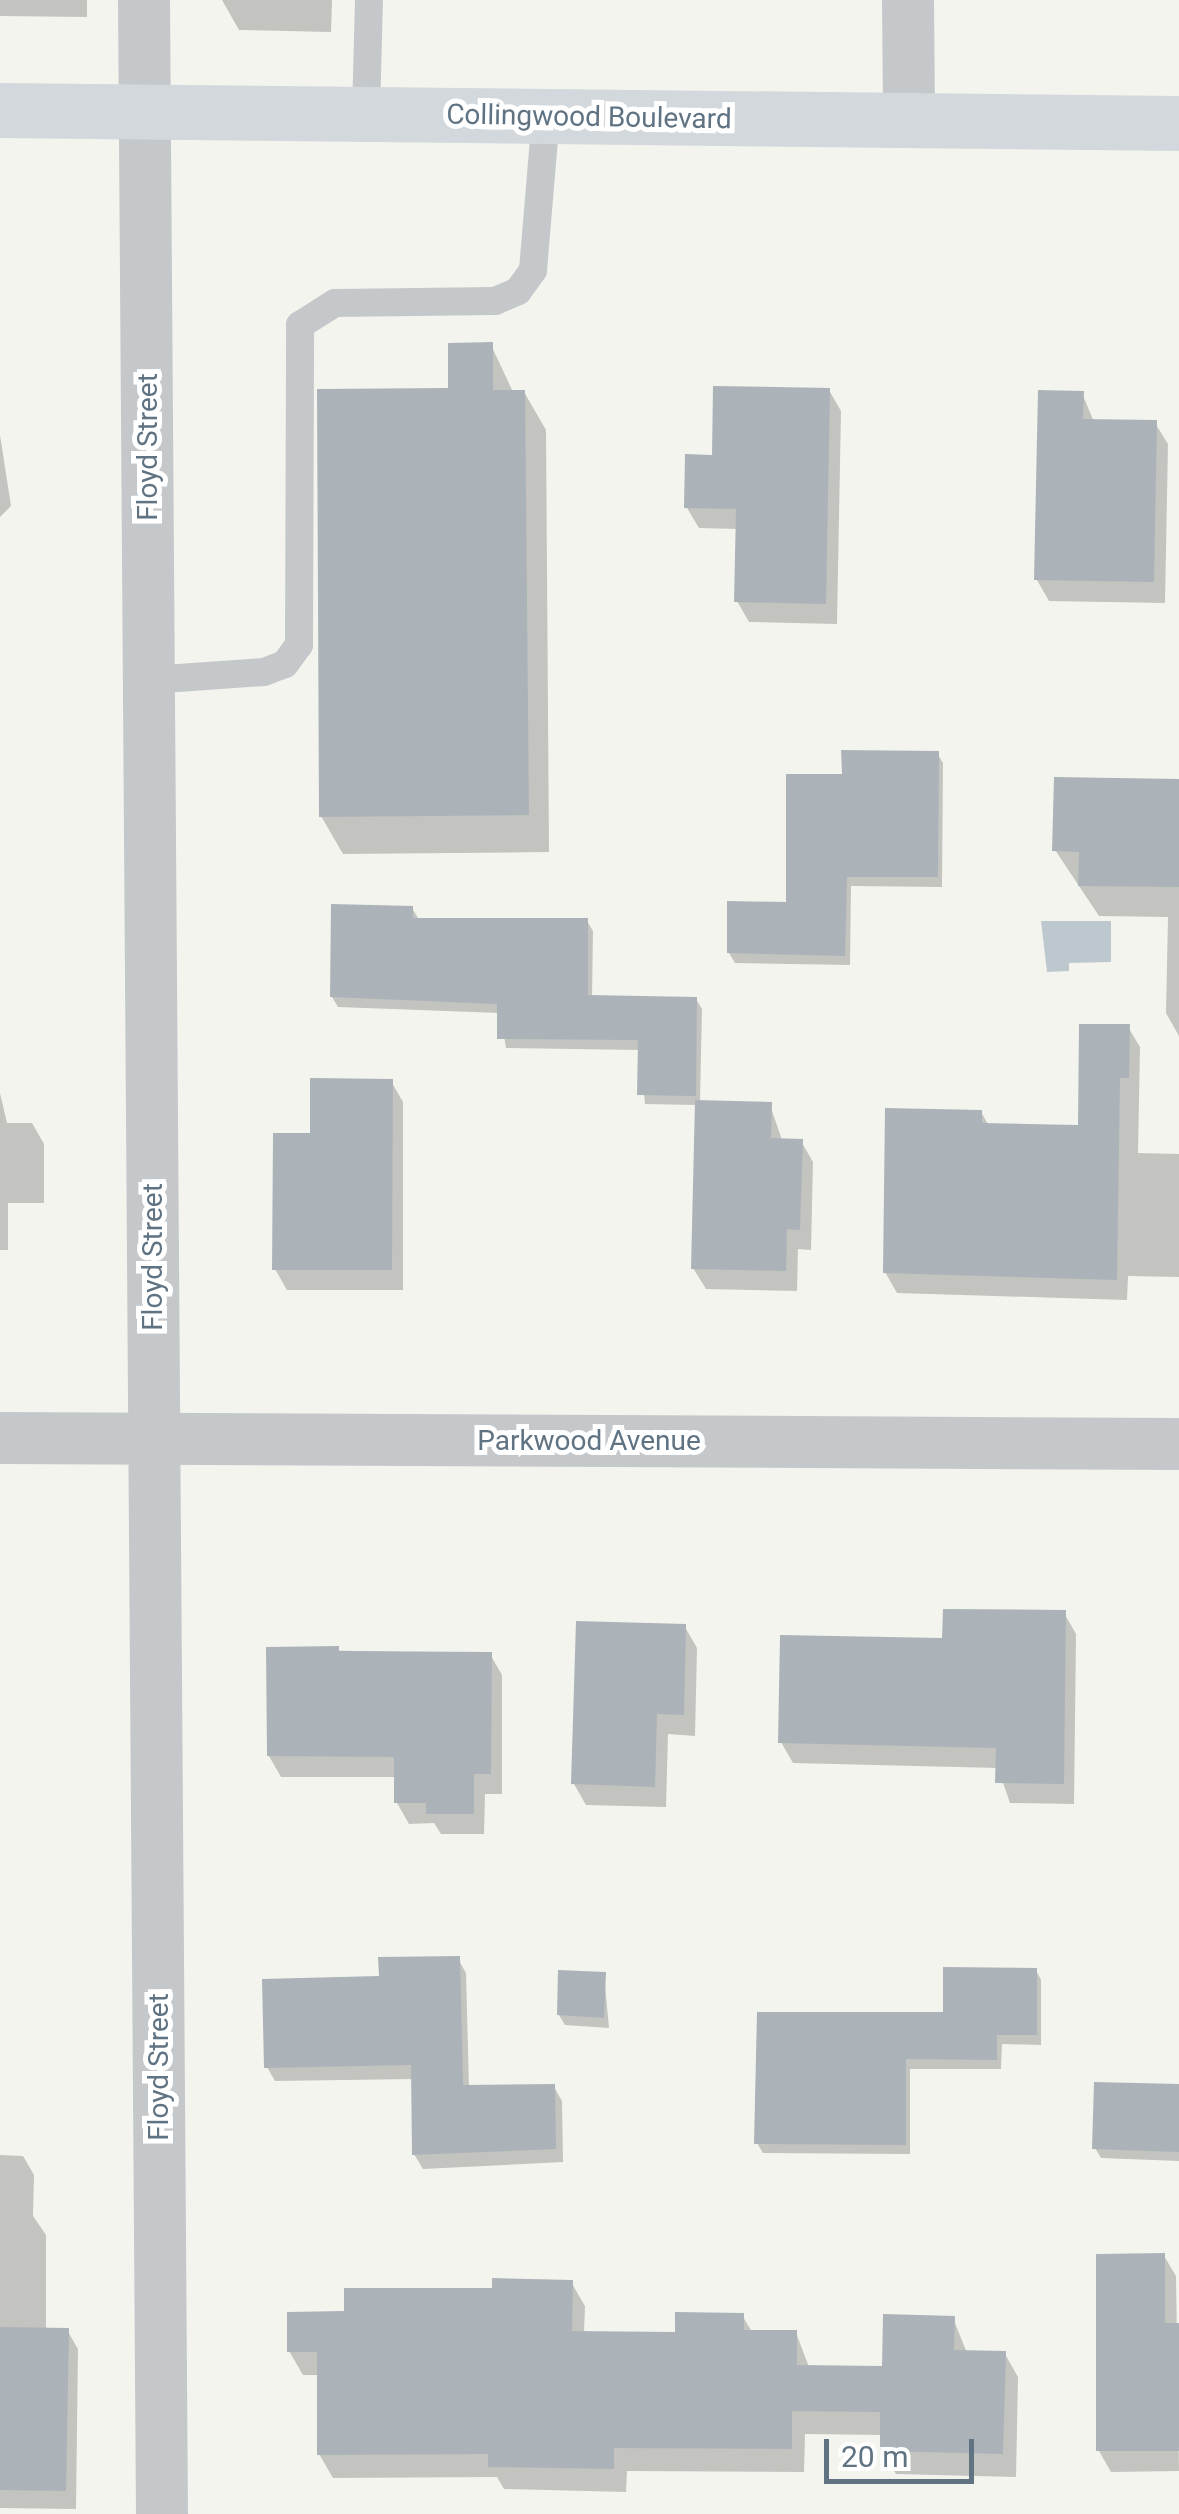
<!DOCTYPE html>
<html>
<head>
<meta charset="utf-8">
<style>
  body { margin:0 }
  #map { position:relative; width:1179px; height:2514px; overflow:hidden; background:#f4f4ef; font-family:Roboto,sans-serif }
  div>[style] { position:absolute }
  .water>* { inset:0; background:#bcc8cd }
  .shadow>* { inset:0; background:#0003 }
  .building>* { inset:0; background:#abb3b8 }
  .lane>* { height:28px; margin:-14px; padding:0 14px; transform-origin:14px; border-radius:14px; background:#c5c8cb }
  .street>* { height:52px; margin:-26px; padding:0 26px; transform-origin:26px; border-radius:26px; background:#c5c8cb }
  .secondary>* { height:55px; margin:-27.5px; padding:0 27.5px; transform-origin:27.5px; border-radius:27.5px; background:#d2d8dc }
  span { translate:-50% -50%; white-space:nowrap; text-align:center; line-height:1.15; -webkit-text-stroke:10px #fff; paint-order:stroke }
  .street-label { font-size:28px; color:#607383 }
  .scale { position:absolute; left:824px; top:2439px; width:150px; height:45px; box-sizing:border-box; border:5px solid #607383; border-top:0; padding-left:12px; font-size:30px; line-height:35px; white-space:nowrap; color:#607383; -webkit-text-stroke:8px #fff; paint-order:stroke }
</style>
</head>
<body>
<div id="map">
  <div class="water">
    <div style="clip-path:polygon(1041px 921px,1111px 921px,1111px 962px,1069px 963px,1069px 971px,1047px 972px)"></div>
  </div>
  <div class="shadow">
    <div style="clip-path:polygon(0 0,87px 0,87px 17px,0 16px)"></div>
    <div style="clip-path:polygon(222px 0,332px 0,331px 32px,239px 30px)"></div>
    <div style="clip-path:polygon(491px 345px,513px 392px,524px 392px,546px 430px,549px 852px,343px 854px,321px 816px)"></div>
    <div style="clip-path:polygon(829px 390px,841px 411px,837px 624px,749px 622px,737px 601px,738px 529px,699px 528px,687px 508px,714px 457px)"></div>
    <div style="clip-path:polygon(1082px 393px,1094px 422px,1155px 423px,1168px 444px,1165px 603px,1049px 601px,1037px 580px)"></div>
    <div style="clip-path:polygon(0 435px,11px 506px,0 517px)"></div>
    <div style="clip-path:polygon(937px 753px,943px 763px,942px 887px,851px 886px,850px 965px,735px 963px,729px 953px,788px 905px,844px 777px)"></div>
    <div style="clip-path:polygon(1179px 780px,1179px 1036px,1166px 1013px,1168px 917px,1099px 916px,1055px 850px)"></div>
    <div style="clip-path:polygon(412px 908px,418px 918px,587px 921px,593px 931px,592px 998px,696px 999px,702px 1009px,700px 1103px,770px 1105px,782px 1140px,801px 1141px,813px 1162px,811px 1250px,798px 1249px,797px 1291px,706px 1289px,693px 1268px,697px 1105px,645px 1104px,640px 1050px,506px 1048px,500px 1013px,338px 1007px,332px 997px)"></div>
    <div style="clip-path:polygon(1128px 1027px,1140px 1047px,1138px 1153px,1179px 1154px,1179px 1277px,1128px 1276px,1127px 1300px,897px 1293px,885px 1272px,981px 1112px,989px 1126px,1080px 1127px)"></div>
    <div style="clip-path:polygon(391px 1081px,403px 1102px,403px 1290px,287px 1290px,275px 1269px,312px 1135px)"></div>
    <div style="clip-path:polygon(0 1093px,7px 1123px,32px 1123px,44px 1144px,44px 1203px,8px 1203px,8px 1250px,0 1250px)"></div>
    <div style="clip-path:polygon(1064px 1613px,1076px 1634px,1074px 1804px,1010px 1803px,998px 1768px,793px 1763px,781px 1742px,945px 1640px)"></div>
    <div style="clip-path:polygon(685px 1627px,697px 1648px,695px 1736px,668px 1734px,666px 1807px,586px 1805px,574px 1784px)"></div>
    <div style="clip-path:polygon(268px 1649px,490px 1654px,502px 1675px,502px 1794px,485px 1794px,484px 1834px,441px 1834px,434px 1823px,409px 1824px,397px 1803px,397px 1777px,281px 1777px,269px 1756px)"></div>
    <div style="clip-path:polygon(458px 1959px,466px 1973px,469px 2087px,554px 2087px,562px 2101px,563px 2162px,423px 2169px,414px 2154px,414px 2079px,275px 2081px,267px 2067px,381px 1979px)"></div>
    <div style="clip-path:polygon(1036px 1970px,1041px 1980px,1041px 2045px,1002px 2044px,1001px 2069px,910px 2069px,910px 2154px,763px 2153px,757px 2143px,945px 2014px)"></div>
    <div style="clip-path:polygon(604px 1974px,609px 2028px,565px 2025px,559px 2015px)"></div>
    <div style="clip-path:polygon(1179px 2087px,1179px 2161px,1101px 2158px,1095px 2148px)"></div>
    <div style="clip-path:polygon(0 2155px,23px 2156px,34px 2175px,33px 2216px,46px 2235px,46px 2330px,67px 2330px,78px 2349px,76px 2509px,0 2508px)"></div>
    <div style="clip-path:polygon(1164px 2256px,1176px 2276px,1179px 2471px,1111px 2472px,1099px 2451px)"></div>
    <div style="clip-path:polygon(571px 2282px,585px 2306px,584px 2333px,678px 2335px,742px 2315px,752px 2332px,796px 2333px,809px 2367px,884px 2369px,953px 2318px,967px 2353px,1005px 2354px,1018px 2377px,1016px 2477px,896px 2474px,882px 2451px,882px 2435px,805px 2434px,804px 2472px,627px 2471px,626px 2492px,504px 2489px,497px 2477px,333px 2478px,319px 2454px,320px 2375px,303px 2375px,289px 2351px,346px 2314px)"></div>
  </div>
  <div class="building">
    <div style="clip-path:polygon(493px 342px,493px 390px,525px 390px,529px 815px,319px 817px,317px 389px,448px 388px,448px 343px)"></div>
    <div style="clip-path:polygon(713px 386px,830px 388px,826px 604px,734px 602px,736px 509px,684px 508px,685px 454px,712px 455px)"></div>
    <div style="clip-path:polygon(1038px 390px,1084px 391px,1083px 419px,1157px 420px,1154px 582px,1034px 580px)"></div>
    <div style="clip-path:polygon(841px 750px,939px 751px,938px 877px,847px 877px,845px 956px,727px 953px,727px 901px,786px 902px,786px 774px,842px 774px)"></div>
    <div style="clip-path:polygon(1054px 777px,1179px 779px,1179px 887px,1078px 886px,1079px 852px,1052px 851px)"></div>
    <div style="clip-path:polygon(331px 904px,413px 906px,413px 918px,588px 918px,588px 995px,697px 997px,696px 1096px,637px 1095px,638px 1040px,497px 1039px,497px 1004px,330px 997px)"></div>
    <div style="clip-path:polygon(1079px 1024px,1130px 1024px,1129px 1078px,1120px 1078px,1117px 1280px,883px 1273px,885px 1108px,982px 1110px,982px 1123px,1078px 1125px)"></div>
    <div style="clip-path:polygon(310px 1078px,393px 1079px,392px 1270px,272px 1270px,273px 1133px,310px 1133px)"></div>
    <div style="clip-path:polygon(695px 1100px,772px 1102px,771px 1138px,803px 1139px,800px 1230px,787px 1229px,786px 1271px,691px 1269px)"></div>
    <div style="clip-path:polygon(943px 1609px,1066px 1610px,1064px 1784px,995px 1783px,996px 1748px,778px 1743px,780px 1635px,942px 1638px)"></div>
    <div style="clip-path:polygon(576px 1621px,686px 1624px,684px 1715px,657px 1714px,655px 1787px,571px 1784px)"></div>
    <div style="clip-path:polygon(339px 1646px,339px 1651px,492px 1652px,491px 1774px,474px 1774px,474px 1814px,426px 1814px,426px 1803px,394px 1803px,394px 1757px,267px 1756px,266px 1647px)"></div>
    <div style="clip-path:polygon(460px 1956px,463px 2085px,555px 2084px,556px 2149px,412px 2155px,411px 2065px,264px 2068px,262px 1979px,379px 1976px,378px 1957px)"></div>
    <div style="clip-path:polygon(943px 1967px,1037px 1968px,1037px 2035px,997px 2035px,997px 2060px,906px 2059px,906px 2145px,754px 2144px,757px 2012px,943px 2012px)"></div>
    <div style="clip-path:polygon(558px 1970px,606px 1972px,604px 2018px,557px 2015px)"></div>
    <div style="clip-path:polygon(1094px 2082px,1179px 2084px,1179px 2152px,1092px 2149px)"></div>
    <div style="clip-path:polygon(1165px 2253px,1165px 2323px,1179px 2323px,1179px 2451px,1096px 2451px,1096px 2254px)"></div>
    <div style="clip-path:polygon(492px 2278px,573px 2280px,572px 2331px,675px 2332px,675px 2312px,744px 2313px,744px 2330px,797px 2330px,797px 2365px,882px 2366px,883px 2314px,955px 2316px,954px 2350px,1006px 2351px,1003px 2454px,880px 2451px,880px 2412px,792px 2411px,792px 2449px,614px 2448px,614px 2469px,488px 2467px,488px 2454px,317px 2455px,317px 2352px,287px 2352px,287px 2312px,344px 2311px,344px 2288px,492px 2288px)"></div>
    <div style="clip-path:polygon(0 2327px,69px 2328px,66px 2491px,0 2490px)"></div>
  </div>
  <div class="lane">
    <div style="left:366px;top:114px;width:114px;rotate:-88.5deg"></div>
    <div style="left:150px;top:680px;width:114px;rotate:-4deg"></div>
    <div style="left:264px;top:672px;width:22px;rotate:-21deg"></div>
    <div style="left:285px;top:664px;width:24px;rotate:-54deg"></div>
    <div style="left:299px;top:645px;width:320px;rotate:-89.8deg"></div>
    <div style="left:300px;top:325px;width:41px;rotate:-32.2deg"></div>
    <div style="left:335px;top:303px;width:160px;rotate:-0.7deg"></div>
    <div style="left:495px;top:301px;width:25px;rotate:-23deg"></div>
    <div style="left:518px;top:291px;width:26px;rotate:-54deg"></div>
    <div style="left:533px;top:270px;width:155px;rotate:-85.2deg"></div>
  </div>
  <div class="street">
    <div style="left:144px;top:0;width:2514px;rotate:89.59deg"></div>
    <div style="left:908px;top:0;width:120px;rotate:89.5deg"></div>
    <div style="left:0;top:1438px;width:1179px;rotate:0.29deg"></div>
  </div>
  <div class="secondary">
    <div style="left:0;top:110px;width:1179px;rotate:0.63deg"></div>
  </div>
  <div class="street-label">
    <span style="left:589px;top:117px;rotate:1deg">Collingwood Boulevard</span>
    <span style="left:148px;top:447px;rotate:-90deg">Floyd Street</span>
    <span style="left:153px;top:1257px;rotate:-90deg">Floyd Street</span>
    <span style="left:589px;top:1441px">Parkwood Avenue</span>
    <span style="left:159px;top:2067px;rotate:-90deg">Floyd Street</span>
  </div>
  <div class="scale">20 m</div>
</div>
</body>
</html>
